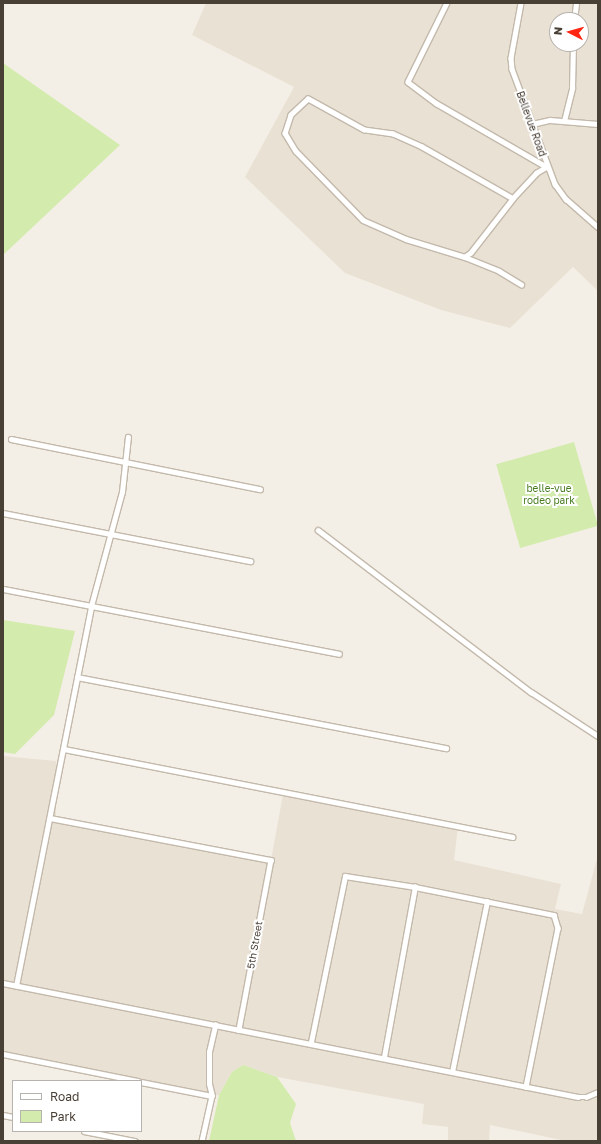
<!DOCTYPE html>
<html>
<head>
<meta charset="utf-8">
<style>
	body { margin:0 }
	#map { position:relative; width:601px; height:1144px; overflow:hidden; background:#f4efe6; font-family:"Golos Text",sans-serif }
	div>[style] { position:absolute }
	.residential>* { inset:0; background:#e9e1d4 }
	.green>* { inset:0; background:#d3ebac; transform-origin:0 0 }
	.roads { filter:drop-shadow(1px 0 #c3b9ab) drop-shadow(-1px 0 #c3b9ab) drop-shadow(0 1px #c3b9ab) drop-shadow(0 -1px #c3b9ab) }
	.street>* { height:4.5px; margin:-2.25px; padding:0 2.25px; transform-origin:2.25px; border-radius:2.25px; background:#fff }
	span { translate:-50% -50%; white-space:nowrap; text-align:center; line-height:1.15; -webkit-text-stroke:4px #fff; paint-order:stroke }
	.street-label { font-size:10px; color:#483f35 }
	.park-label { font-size:10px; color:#4b7e24 }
	.frame { position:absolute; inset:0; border:4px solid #483f35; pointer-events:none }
	.legend { position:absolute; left:12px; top:1080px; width:130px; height:52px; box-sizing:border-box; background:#fff; border:1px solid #b6b2ae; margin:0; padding:5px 7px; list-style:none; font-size:12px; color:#483f35 }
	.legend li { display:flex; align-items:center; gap:8px; height:20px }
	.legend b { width:20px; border:1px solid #b6b2ae }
	.north { position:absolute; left:549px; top:12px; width:40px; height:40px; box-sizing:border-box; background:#fff; border:1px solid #b6b2ae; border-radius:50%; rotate:276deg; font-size:11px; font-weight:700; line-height:16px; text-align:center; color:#483f35 }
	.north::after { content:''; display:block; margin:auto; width:14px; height:18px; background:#ff2712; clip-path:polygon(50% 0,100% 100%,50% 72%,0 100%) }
</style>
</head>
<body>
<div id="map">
	<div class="residential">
		<div style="clip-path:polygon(evenodd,206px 3px,598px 3px,598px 291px,573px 267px,510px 328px,441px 310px,345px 273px,245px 177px,294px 87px,192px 35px,206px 3px,557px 20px,581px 20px,581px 44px,557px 44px,557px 20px)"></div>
		<div style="clip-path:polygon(3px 756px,56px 761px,56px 818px,271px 860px,283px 794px,458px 827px,454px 860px,561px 884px,555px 909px,582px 914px,598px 855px,598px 1141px,566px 1141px,490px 1125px,489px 1141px,448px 1141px,448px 1127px,422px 1124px,424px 1104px,277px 1077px,243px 1065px,232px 1072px,219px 1095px,212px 1096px,3px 1054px)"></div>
	</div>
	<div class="green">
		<div style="clip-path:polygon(3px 63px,120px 145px,3px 255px)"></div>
		<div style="left:574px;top:442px;width:87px;height:81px;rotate:74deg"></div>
		<div style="clip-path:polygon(3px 620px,75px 631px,54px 715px,15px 754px,3px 752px)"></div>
		<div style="clip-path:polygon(243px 1065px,277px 1077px,296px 1104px,290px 1123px,296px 1141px,209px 1141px,219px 1095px,232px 1072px)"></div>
	</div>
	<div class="roads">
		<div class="street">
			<div style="left:447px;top:3px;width:88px;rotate:116.3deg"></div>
			<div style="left:408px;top:82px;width:35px;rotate:37deg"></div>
			<div style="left:436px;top:103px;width:128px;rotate:30deg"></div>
			<div style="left:547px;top:167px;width:12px;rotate:149deg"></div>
			<div style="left:537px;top:173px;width:35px;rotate:133deg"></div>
			<div style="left:513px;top:199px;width:105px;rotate:-150.3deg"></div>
			<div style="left:422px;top:147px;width:32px;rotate:-156deg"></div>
			<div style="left:393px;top:134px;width:29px;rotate:-172deg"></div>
			<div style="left:364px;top:130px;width:64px;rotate:-151deg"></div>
			<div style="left:308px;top:99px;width:23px;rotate:137deg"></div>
			<div style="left:291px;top:115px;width:19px;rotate:108deg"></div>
			<div style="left:285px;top:133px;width:21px;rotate:59deg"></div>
			<div style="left:296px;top:151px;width:96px;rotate:45.8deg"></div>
			<div style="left:363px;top:220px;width:47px;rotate:23.8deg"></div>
			<div style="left:406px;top:239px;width:62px;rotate:17deg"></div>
			<div style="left:521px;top:3px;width:56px;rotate:100.3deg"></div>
			<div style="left:511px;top:58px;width:11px;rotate:85deg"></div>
			<div style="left:512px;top:69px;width:123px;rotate:69.5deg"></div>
			<div style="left:555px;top:184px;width:19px;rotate:54deg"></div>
			<div style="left:566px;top:199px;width:43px;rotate:41.2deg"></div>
			<div style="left:574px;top:20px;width:17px;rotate:-83deg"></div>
			<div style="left:564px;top:121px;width:34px;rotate:-76deg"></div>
			<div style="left:572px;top:88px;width:44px;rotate:-88.7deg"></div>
			<div style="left:532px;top:124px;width:18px;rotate:-13deg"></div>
			<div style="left:550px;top:120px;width:48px;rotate:4.8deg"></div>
			<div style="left:513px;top:199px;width:68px;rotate:127.9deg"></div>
			<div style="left:471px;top:253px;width:7px;rotate:146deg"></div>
			<div style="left:465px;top:257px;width:37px;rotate:22deg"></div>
			<div style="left:499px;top:271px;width:26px;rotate:31deg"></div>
			<div style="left:11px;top:439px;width:254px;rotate:11.4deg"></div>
			<div style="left:3px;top:513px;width:252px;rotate:11deg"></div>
			<div style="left:318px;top:530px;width:268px;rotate:37.3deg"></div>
			<div style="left:531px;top:692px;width:80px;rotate:33.3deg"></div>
			<div style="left:3px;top:589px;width:342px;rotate:10.9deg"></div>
			<div style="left:77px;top:677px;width:376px;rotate:10.9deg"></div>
			<div style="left:64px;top:749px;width:457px;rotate:11.1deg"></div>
			<div style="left:50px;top:818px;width:225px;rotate:10.8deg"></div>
			<div style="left:271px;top:860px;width:173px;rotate:100.7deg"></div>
			<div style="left:3px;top:983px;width:586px;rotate:11.21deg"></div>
			<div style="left:578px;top:1097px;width:8px"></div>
			<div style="left:586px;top:1097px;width:13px;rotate:-23deg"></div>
			<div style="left:16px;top:986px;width:387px;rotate:-78.8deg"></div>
			<div style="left:91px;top:606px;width:118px;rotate:-74.8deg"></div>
			<div style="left:122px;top:492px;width:55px;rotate:-83.8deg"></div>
			<div style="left:311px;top:1042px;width:169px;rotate:-78.4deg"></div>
			<div style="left:345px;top:876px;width:71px;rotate:8.9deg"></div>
			<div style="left:415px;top:887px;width:142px;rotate:11.4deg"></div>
			<div style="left:554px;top:915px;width:14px;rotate:73deg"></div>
			<div style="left:558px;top:928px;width:162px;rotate:101.4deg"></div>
			<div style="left:3px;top:1054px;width:138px;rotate:11.3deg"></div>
			<div style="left:384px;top:1057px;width:173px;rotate:-79.7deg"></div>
			<div style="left:452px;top:1072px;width:174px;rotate:-78.4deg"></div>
			<div style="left:141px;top:1082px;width:72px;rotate:11.2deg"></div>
			<div style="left:212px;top:1096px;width:46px;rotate:102.5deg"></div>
			<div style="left:212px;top:1096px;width:12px;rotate:-104deg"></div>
			<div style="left:209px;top:1084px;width:32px;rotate:-90deg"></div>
			<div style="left:209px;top:1052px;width:28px;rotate:-77deg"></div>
			<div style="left:3px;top:1115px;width:10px;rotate:11deg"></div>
			<div style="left:84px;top:1131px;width:52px;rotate:11.1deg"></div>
		</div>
	</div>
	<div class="street-label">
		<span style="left:531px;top:124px;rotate:70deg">Bellevue Road</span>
		<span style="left:255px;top:945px;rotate:-80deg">5th Street</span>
	</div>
	<div class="park-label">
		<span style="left:549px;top:494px">belle-vue<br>rodeo park</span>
	</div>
	<div class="frame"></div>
	<ul class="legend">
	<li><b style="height:5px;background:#fff"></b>Road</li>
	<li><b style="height:11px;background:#d3ebac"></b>Park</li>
	</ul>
	<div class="north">N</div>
</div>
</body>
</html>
